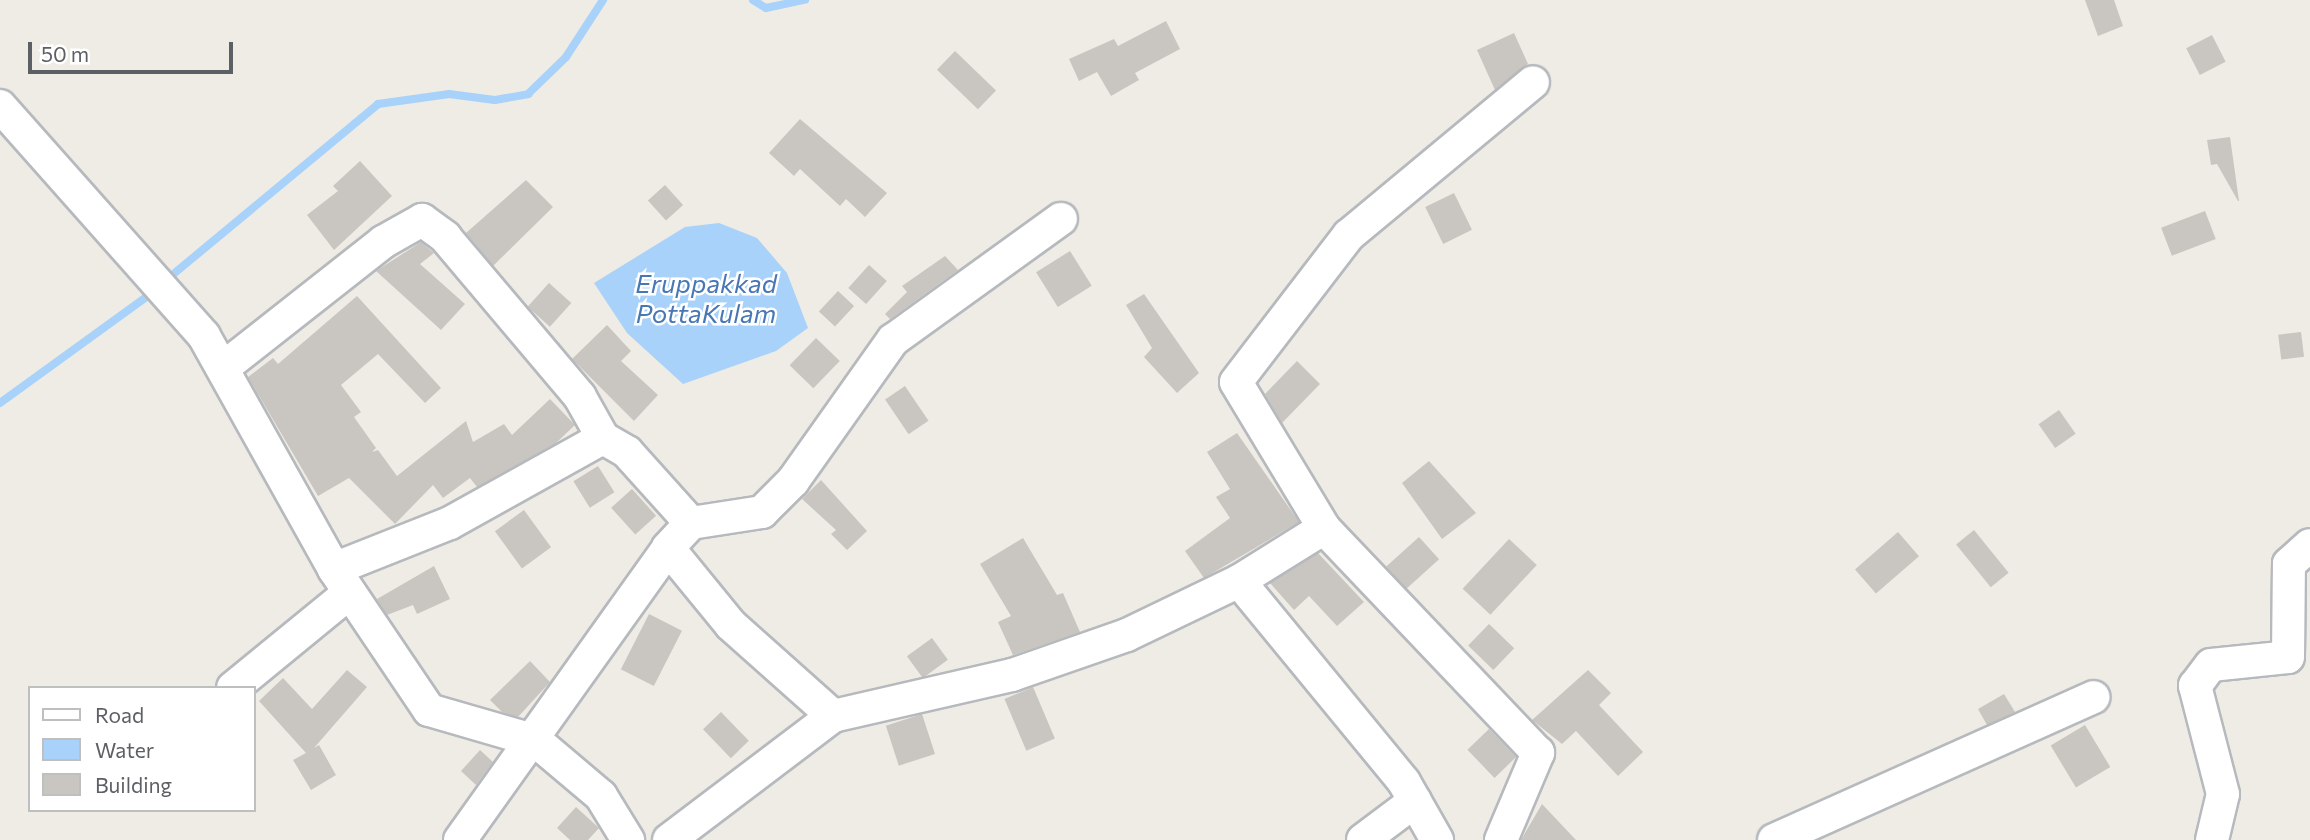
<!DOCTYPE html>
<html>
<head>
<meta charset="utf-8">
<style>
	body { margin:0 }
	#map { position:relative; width:2310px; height:840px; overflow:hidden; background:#eeece4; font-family:Commissioner,sans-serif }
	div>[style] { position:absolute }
	.water>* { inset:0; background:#a8d2fa }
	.stream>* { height:8px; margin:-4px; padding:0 4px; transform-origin:4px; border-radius:4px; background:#a8d2fa }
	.building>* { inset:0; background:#c9c6c1; transform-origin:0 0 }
	.roads { filter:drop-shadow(2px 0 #b6b9bd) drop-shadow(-2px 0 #b6b9bd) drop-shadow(0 2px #b6b9bd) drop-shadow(0 -2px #b6b9bd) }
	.street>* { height:32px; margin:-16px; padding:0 16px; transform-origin:16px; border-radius:16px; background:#fff }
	span { translate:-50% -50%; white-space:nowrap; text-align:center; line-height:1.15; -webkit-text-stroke:5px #fff; paint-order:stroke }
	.water-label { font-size:26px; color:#4977b3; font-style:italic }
	.legend { position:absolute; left:28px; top:686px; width:228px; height:126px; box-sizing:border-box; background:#fff; border:2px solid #bebfc1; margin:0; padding:9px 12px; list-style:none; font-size:21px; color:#5c5f64 }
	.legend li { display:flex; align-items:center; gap:14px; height:35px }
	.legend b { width:35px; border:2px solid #bebfc1 }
	.scale { position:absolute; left:28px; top:42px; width:205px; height:32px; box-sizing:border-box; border:4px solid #5c5f64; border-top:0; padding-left:9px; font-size:21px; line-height:24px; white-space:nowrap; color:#5c5f64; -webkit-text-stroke:5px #fff; paint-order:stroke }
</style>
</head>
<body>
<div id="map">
	<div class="water">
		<div style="clip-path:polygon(719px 223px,757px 238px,787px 273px,808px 328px,776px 351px,683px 384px,627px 333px,594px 283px,685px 227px)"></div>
	</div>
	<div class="stream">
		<div style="left:753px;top:0;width:15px;rotate:32deg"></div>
		<div style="left:766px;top:8px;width:40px;rotate:-12deg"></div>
		<div style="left:165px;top:281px;width:277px;rotate:-39.7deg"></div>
		<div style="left:378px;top:104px;width:72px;rotate:-8deg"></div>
		<div style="left:449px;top:94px;width:46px;rotate:7.4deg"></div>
		<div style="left:495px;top:100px;width:34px;rotate:-10deg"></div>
		<div style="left:528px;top:94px;width:53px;rotate:-44.2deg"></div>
		<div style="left:566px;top:57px;width:68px;rotate:-57deg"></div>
		<div style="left:0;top:403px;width:193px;rotate:-35.9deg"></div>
	</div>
	<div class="building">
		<div style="clip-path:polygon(2085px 0,2114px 0,2123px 26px,2098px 36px)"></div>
		<div style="clip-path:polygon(1166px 21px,1180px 49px,1135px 73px,1139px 80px,1111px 96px,1097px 72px,1079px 81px,1069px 59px,1114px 39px,1118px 46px)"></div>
		<div style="clip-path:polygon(1514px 33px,1528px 64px,1495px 90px,1477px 50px)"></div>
		<div style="left:2212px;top:35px;width:30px;height:29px;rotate:63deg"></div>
		<div style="left:955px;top:51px;width:57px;height:26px;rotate:44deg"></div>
		<div style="clip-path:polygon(800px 119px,887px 193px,865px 217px,846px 199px,840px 206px,800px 169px,794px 176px,769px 153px)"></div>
		<div style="clip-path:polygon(2230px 137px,2239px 201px,2238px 201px,2217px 164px,2211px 165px,2207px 140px)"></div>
		<div style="clip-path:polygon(360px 161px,392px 196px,334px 250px,307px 215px,338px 191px,333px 186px)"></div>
		<div style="clip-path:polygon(526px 180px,553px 207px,493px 266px,466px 233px)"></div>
		<div style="left:665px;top:185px;width:27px;height:23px;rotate:48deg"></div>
		<div style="left:1454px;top:193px;width:41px;height:32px;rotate:64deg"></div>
		<div style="left:2205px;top:211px;width:30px;height:47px;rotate:69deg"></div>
		<div style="clip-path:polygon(421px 242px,434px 253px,420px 264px,465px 304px,441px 330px,376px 271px)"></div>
		<div style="left:1070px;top:251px;width:41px;height:40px;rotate:58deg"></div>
		<div style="clip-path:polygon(945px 256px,958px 270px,890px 319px,885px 314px,907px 292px,902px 286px)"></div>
		<div style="left:869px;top:265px;width:24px;height:31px;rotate:42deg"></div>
		<div style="left:549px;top:283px;width:30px;height:32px;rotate:42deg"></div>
		<div style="left:838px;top:291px;width:22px;height:28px;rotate:43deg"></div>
		<div style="clip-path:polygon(1144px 294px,1199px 373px,1177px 393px,1144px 357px,1152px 348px,1126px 305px)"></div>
		<div style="clip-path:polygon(357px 296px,441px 388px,425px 403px,378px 354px,341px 385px,361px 412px,354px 417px,376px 448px,372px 452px,378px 450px,397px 476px,466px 421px,473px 442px,504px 424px,512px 435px,550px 399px,575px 425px,556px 443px,477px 487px,470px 478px,443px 498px,433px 485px,395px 524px,349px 478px,318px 496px,248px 377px,273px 358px,278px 364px)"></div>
		<div style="clip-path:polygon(607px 325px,631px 351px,621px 361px,658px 395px,634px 421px,572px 359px)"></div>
		<div style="left:2301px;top:332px;width:25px;height:23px;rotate:83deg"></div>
		<div style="left:816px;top:338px;width:33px;height:38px;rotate:44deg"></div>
		<div style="clip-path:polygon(1297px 361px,1320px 384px,1282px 423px,1265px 394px)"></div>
		<div style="left:905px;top:386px;width:42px;height:24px;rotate:56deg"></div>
		<div style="left:2059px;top:410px;width:29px;height:25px;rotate:55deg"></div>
		<div style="clip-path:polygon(1237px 433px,1299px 522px,1204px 578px,1185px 551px,1230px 518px,1216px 497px,1230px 489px,1207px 452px)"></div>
		<div style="clip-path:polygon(1429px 461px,1476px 513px,1442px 539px,1402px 483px)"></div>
		<div style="left:598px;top:466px;width:31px;height:29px;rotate:58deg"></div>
		<div style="clip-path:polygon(821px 480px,867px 531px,847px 550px,831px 534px,836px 530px,802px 499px)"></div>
		<div style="left:632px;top:489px;width:36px;height:28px;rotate:48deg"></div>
		<div style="left:524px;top:510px;width:46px;height:36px;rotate:54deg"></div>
		<div style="left:1974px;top:530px;width:55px;height:23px;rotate:51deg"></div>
		<div style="left:1898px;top:532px;width:32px;height:57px;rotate:49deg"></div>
		<div style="left:1419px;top:537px;width:30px;height:44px;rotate:48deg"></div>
		<div style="clip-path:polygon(1023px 538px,1057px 595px,1063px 593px,1080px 632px,1013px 655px,998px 622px,1011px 616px,980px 564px)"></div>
		<div style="left:1509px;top:539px;width:38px;height:68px;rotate:43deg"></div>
		<div style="clip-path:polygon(1318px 553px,1364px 602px,1337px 626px,1309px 596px,1294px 610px,1270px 583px)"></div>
		<div style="clip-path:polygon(434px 566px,450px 599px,417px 614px,413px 605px,387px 615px,377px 599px)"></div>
		<div style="left:649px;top:614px;width:37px;height:62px;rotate:27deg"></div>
		<div style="left:1489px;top:624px;width:35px;height:30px;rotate:44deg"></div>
		<div style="left:932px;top:638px;width:27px;height:31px;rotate:54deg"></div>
		<div style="clip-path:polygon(530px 661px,550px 682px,518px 717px,502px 712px,490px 700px)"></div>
		<div style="clip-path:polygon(347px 670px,367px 687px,314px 748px,319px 745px,336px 775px,311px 790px,293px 760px,306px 753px,259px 701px,283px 678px,312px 709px)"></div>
		<div style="clip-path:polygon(1588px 670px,1611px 693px,1599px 705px,1643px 752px,1618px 776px,1576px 731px,1562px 744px,1532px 720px)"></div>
		<div style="left:1033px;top:687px;width:56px;height:31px;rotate:67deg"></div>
		<div style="clip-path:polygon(2004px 694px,2015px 712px,1987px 725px,1978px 709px)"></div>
		<div style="left:721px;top:712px;width:40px;height:25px;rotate:46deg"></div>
		<div style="left:922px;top:714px;width:42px;height:38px;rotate:72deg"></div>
		<div style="left:2085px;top:725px;width:49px;height:40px;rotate:59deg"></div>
		<div style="left:1489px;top:729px;width:39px;height:30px;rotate:46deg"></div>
		<div style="clip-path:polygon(480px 750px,493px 762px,476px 785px,461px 771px)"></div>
		<div style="clip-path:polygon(1542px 804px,1576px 840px,1521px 840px)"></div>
		<div style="clip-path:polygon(576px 807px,599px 828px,588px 840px,570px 840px,557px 828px)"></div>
	</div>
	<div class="roads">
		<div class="street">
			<div style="left:0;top:106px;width:307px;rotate:48.4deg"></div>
			<div style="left:204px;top:336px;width:267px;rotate:60.8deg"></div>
			<div style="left:334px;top:569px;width:125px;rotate:-21.6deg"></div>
			<div style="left:450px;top:523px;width:175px;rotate:-29.1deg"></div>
			<div style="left:223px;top:368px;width:204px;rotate:-38.2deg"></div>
			<div style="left:383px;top:242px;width:45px;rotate:-29.4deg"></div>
			<div style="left:422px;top:220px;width:29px;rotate:36deg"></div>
			<div style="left:445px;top:237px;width:209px;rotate:49.8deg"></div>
			<div style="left:580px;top:397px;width:47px;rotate:60.7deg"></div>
			<div style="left:603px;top:438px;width:28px;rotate:30deg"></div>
			<div style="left:627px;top:452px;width:96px;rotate:48deg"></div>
			<div style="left:691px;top:523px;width:34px;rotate:133deg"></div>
			<div style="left:668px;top:548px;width:99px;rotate:50.7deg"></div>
			<div style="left:731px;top:625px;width:137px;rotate:41.7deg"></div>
			<div style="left:833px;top:716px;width:184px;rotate:-12.9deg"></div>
			<div style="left:1012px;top:675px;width:122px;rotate:-19.2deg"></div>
			<div style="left:1127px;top:635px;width:124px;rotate:-25.7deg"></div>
			<div style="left:1239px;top:581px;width:260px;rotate:50.6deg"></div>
			<div style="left:1404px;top:782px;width:67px;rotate:60.4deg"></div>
			<div style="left:691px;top:523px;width:72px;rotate:-8.8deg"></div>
			<div style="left:762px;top:512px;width:44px;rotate:-45deg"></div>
			<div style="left:793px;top:481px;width:173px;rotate:-54.7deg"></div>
			<div style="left:893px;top:340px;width:207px;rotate:-35.8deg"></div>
			<div style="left:334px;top:569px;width:170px;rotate:56deg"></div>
			<div style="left:429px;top:710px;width:111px;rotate:16.2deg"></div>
			<div style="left:536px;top:741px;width:85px;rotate:40.2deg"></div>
			<div style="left:601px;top:796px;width:52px;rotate:58.5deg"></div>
			<div style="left:1239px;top:581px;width:100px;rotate:-31.9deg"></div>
			<div style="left:233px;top:688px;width:149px;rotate:-39.3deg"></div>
			<div style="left:460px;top:840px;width:359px;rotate:-54.5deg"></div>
			<div style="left:669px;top:840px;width:206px;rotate:-37.1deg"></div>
			<div style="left:1363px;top:840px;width:65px;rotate:-36.9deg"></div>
			<div style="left:1501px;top:840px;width:95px;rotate:-67deg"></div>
			<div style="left:1538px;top:753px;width:311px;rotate:-133.6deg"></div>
			<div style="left:1324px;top:528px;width:170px;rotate:-121.1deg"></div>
			<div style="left:1236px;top:382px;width:185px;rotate:-52.5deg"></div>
			<div style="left:1349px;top:235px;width:239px;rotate:-39.7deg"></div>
			<div style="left:1774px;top:840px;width:350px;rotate:-24.1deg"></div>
			<div style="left:2212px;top:840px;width:47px;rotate:-76.6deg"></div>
			<div style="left:2223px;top:794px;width:112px;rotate:-104.5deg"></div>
			<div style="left:2195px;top:686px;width:26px;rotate:-53deg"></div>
			<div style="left:2211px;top:665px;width:77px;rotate:-5.9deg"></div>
			<div style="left:2288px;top:657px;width:93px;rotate:-89.4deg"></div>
			<div style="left:2289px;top:564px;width:28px;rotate:-42deg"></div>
		</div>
	</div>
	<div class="water-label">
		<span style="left:706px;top:298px">Eruppakkad<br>PottaKulam</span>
	</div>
	<ul class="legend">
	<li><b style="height:9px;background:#fff"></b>Road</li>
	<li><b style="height:19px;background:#a8d2fa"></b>Water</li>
	<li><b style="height:19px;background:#c9c6c1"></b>Building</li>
	</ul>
	<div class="scale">50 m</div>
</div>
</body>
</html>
